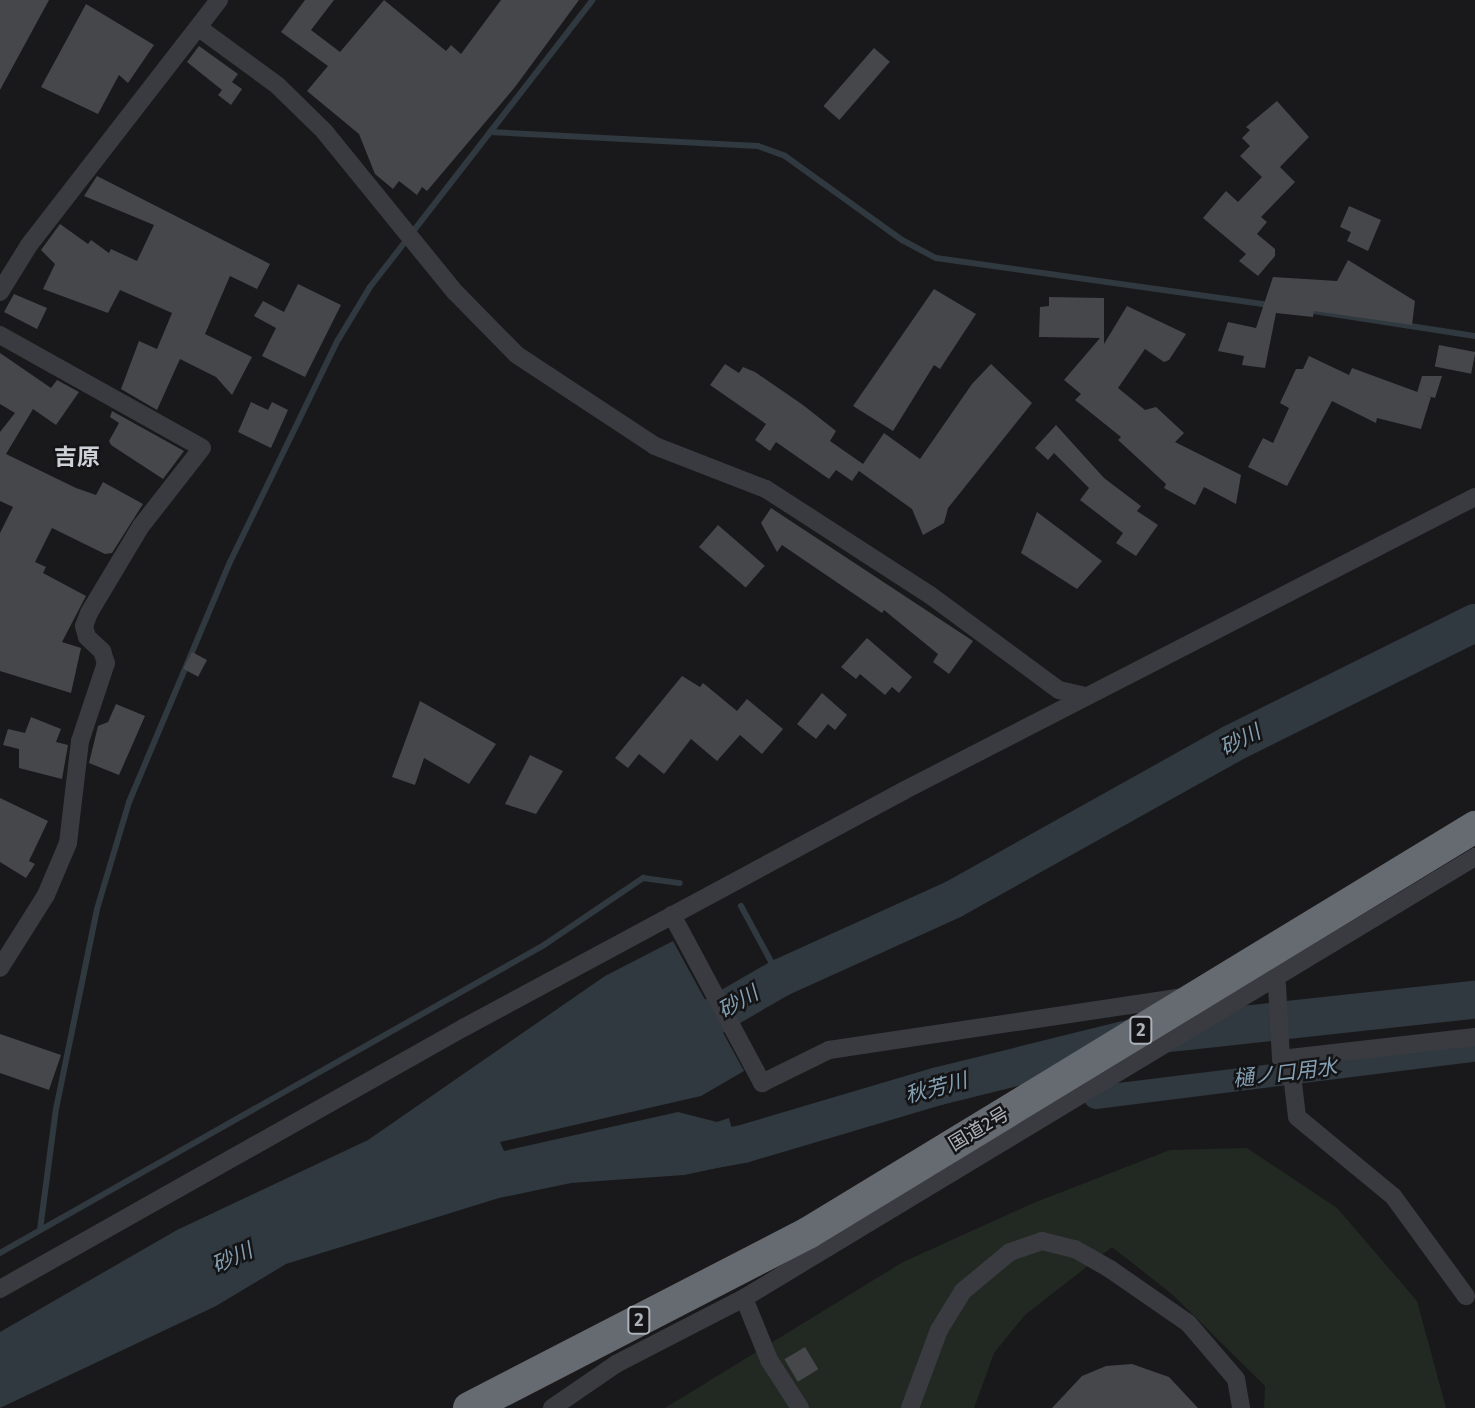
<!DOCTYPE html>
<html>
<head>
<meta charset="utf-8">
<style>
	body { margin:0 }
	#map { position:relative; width:1475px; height:1408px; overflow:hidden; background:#19191b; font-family:"Fira Sans","Noto Sans JP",sans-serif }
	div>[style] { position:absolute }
	.green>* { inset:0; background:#212922 }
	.water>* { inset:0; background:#2f393f }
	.stream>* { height:6px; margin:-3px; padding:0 3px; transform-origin:3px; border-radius:3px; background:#2f393f }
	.canal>* { height:23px; margin:-11.5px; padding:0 11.5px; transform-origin:11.5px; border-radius:11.5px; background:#2f393f }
	.river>* { height:38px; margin:-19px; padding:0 19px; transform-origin:19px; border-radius:19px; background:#2f393f }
	.building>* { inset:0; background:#46474b; transform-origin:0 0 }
	.street>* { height:18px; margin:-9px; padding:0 9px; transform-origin:9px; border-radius:9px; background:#3a3b40 }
	.highway>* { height:32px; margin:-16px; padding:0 16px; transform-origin:16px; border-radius:16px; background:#666a71 }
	span { translate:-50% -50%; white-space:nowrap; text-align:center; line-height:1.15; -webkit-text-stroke:5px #141416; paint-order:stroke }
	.shield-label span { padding:2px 5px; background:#141416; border:2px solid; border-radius:5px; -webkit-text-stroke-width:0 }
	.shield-label { font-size:18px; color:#acb1ba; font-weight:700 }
	.street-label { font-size:19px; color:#acb1ba }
	.water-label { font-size:21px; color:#85a0b3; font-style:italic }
	.quarter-label { font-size:23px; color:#cdd0d6; font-weight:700 }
</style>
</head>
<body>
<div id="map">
	<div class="green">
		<div style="clip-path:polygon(1247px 1148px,1337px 1208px,1417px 1301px,1446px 1408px,1264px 1408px,1265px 1386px,1173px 1295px,1112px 1247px,1025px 1315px,994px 1353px,974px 1408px,665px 1408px,903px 1262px,1036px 1202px,1170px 1150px)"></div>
	</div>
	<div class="water">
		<div style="clip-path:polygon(673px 941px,744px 1071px,701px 1096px,500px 1142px,504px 1151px,678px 1112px,717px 1122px,729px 1118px,741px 1163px,684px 1175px,571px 1183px,499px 1198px,286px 1264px,216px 1306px,0 1408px,0 1332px,177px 1230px,368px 1140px,605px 976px)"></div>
	</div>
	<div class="stream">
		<div style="left:490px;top:132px;width:268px;rotate:3deg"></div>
		<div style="left:758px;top:146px;width:29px;rotate:20deg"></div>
		<div style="left:785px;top:156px;width:144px;rotate:35.7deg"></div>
		<div style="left:902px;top:240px;width:38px;rotate:28deg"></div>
		<div style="left:936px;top:258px;width:339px;rotate:8deg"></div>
		<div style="left:1307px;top:310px;width:170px;rotate:8.8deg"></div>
		<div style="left:741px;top:906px;width:82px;rotate:61.6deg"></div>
		<div style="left:40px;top:1230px;width:122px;rotate:-82.5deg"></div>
		<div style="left:56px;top:1109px;width:204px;rotate:-78.4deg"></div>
		<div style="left:97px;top:909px;width:112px;rotate:-73.3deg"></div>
		<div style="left:129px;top:802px;width:260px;rotate:-67.2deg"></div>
		<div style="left:230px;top:562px;width:247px;rotate:-64.1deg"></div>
		<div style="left:338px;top:340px;width:62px;rotate:-58.9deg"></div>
		<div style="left:370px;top:287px;width:363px;rotate:-52.2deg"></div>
		<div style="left:0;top:1253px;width:625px;rotate:-29.52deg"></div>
		<div style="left:544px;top:945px;width:120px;rotate:-34.1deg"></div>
		<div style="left:643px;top:878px;width:37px;rotate:8deg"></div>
	</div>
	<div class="canal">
		<div style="left:1095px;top:1097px;width:383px;rotate:-7.1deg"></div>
	</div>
	<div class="river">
		<div style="left:685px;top:1033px;width:110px;rotate:-30.1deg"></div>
		<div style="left:780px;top:978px;width:191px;rotate:-24.4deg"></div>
		<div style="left:954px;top:899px;width:317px;rotate:-29.2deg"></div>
		<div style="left:1231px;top:744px;width:272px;rotate:-26.4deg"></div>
		<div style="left:686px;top:1154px;width:58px;rotate:-10deg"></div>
		<div style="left:743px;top:1144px;width:204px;rotate:-16.5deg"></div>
		<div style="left:939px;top:1086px;width:208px;rotate:-13.9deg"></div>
		<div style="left:1141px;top:1036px;width:336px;rotate:-6.2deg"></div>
	</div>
	<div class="building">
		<div style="clip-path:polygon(0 0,49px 0,0 90px)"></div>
		<div style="clip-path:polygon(305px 0,334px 0,311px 30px,340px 52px,384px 0,446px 51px,451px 45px,461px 54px,501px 0,579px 0,515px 87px,427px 191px,422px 187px,417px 195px,399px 181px,393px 189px,375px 174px,359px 134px,307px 91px,328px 66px,281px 32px)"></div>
		<div style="clip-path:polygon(86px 4px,154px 45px,128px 83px,119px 75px,98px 114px,41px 87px)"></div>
		<div style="clip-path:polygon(199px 46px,238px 74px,232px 82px,242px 89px,231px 105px,218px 95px,222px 90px,187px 62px)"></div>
		<div style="left:874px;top:48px;width:21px;height:77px;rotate:41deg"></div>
		<div style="clip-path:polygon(1277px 101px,1309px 137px,1280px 167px,1295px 182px,1261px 217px,1267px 222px,1257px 234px,1275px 249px,1275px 256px,1258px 276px,1239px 261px,1246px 254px,1203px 218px,1226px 191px,1238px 202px,1262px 177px,1240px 156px,1250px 146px,1242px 138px,1250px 130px,1246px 127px)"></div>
		<div style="clip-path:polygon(97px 176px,270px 264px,257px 289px,230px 276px,205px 334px,252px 357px,232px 395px,216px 377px,180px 359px,157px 410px,121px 389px,139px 341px,157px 349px,172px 313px,120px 290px,108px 313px,43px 289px,55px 264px,41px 250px,60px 224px,88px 244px,91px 240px,109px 253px,111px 249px,137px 261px,154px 225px,84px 196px)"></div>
		<div style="clip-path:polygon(1349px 206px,1381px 220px,1368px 251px,1347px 241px,1351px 232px,1340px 227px)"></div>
		<div style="clip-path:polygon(1348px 260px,1415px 301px,1412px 325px,1314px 311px,1313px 317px,1276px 313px,1265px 368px,1242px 365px,1244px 356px,1218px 351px,1228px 322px,1256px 328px,1273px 277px,1337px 281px)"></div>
		<div style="clip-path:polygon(298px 284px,341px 305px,305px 377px,262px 356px,276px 328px,254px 316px,263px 301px,284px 312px)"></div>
		<div style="clip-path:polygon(934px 289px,976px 314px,940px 369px,934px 365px,893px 431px,853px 406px)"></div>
		<div style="clip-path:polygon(14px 294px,47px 308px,37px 329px,4px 312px)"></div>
		<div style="clip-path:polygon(1049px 297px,1104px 298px,1104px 344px,1127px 306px,1186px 334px,1169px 360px,1164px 362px,1145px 349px,1118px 388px,1145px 410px,1156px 407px,1184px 433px,1175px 442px,1241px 475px,1236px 504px,1204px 487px,1195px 505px,1164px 488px,1166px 484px,1118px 440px,1121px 437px,1075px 400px,1081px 394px,1064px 380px,1100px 338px,1039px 337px,1040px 307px,1049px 306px)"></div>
		<div style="left:1439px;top:345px;width:37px;height:22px;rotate:11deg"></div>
		<div style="clip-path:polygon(0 353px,51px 388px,57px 380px,79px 392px,56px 425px,33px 409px,6px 454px,76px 488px,96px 495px,103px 482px,143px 504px,112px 553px,105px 554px,52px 528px,35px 562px,46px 567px,43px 573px,86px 596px,62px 642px,81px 648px,71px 693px,0 671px,0 533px,13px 507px,0 501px,0 432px,15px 413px,0 404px)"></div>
		<div style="clip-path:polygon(1309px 356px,1349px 375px,1352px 368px,1431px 397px,1421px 429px,1377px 418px,1376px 423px,1332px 401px,1287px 486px,1248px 467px,1263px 438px,1273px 443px,1289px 408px,1280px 403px,1296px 369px,1303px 369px)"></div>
		<div style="clip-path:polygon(725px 364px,739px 373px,743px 367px,755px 372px,803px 405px,836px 431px,830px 441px,863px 464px,884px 433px,920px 459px,972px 384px,991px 364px,1032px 403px,948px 508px,944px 523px,923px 535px,912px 509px,859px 471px,852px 481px,836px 470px,829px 479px,776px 442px,770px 451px,755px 440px,766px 424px,710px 385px)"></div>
		<div style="clip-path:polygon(1422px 376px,1442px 376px,1435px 398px,1417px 393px)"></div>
		<div style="clip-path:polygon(251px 402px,268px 410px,272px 402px,288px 410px,271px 448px,238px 432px)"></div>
		<div style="clip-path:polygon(112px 411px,184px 451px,163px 479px,111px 445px,109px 441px,119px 423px,110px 417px)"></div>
		<div style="clip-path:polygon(1056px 425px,1104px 478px,1141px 506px,1137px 511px,1158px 525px,1136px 556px,1116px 543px,1123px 533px,1080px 500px,1089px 488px,1054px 453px,1048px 460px,1035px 448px)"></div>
		<div style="clip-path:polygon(771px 508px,973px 641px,949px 674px,933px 662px,938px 654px,884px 610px,882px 613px,782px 545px,777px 552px,761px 523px)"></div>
		<div style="clip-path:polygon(1037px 512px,1102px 561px,1077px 589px,1021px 553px)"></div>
		<div style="left:718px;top:525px;width:62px;height:29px;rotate:41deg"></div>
		<div style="clip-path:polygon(867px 638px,912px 677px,899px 693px,892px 687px,885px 695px,860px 674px,856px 679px,841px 667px)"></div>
		<div style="left:192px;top:652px;width:17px;height:19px;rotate:28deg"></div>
		<div style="clip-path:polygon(682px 676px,700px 687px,703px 683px,737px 711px,747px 699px,783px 729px,762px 754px,740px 735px,717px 761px,691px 739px,664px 774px,639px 754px,628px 768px,615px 758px)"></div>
		<div style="clip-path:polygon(822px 693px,847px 715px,835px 730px,828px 724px,816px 739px,797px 724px)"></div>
		<div style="clip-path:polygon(420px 701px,496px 744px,469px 784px,424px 758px,415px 785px,392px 777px)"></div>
		<div style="clip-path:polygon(116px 704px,145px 716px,119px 775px,89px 763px,98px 726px,108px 722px)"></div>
		<div style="clip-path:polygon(31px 717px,61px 729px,56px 742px,68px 745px,62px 779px,19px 768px,19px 749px,3px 745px,8px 729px,25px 733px)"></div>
		<div style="clip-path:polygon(530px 755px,563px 771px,536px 814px,505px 804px)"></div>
		<div style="clip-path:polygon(0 798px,48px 821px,29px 861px,35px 864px,26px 878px,0 862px)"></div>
		<div style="clip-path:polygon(0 1034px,61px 1055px,49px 1090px,0 1073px)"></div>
		<div style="left:805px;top:1347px;width:26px;height:24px;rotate:59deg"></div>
		<div style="clip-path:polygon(1132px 1364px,1169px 1377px,1198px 1408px,1052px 1408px,1082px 1376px,1106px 1366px)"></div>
	</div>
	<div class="street">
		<div style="left:199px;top:28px;width:97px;rotate:36.2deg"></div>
		<div style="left:277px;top:85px;width:66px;rotate:44.4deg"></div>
		<div style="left:324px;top:131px;width:208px;rotate:50.9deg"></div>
		<div style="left:455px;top:292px;width:88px;rotate:45.5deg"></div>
		<div style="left:517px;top:355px;width:165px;rotate:33.4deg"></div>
		<div style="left:655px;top:446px;width:119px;rotate:21.2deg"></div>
		<div style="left:766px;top:489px;width:195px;rotate:32.9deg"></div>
		<div style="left:930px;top:595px;width:160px;rotate:36.4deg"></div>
		<div style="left:1059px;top:690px;width:26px;rotate:13deg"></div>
		<div style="left:0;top:292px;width:55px;rotate:-58.3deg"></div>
		<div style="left:29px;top:245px;width:310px;rotate:-52.2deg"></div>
		<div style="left:0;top:335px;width:231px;rotate:29.2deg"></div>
		<div style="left:202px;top:448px;width:99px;rotate:128deg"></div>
		<div style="left:141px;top:526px;width:101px;rotate:120.9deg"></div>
		<div style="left:89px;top:613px;width:14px;rotate:111deg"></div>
		<div style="left:84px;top:626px;width:11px;rotate:75deg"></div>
		<div style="left:87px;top:637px;width:21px;rotate:43deg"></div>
		<div style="left:102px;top:651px;width:13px;rotate:72deg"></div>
		<div style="left:106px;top:663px;width:82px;rotate:108.4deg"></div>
		<div style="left:80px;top:741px;width:103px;rotate:96.7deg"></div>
		<div style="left:68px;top:843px;width:56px;rotate:112.9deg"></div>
		<div style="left:46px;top:895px;width:86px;rotate:122.2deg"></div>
		<div style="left:672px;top:915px;width:191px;rotate:61.8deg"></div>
		<div style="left:762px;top:1083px;width:75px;rotate:-26.2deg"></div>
		<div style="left:829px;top:1050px;width:357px;rotate:-8.5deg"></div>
		<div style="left:1277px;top:985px;width:74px;rotate:86.9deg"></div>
		<div style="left:1281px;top:1059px;width:195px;rotate:-6.5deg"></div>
		<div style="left:1290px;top:1058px;width:59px;rotate:83.2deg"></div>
		<div style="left:1297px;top:1117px;width:124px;rotate:39.5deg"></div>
		<div style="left:1393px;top:1196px;width:124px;rotate:53.9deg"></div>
		<div style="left:0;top:1289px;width:531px;rotate:-29.41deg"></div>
		<div style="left:463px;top:1028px;width:500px;rotate:-28.3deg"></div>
		<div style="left:903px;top:791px;width:643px;rotate:-27.2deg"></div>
		<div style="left:744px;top:1298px;width:67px;rotate:68deg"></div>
		<div style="left:769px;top:1360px;width:57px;rotate:57.1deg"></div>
		<div style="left:552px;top:1408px;width:78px;rotate:-34.5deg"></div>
		<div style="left:616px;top:1364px;width:144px;rotate:-27.3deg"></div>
		<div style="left:744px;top:1298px;width:854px;rotate:-31.1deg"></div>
		<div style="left:910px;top:1408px;width:83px;rotate:-69.6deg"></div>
		<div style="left:939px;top:1330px;width:46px;rotate:-58.4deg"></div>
		<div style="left:963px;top:1291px;width:61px;rotate:-39.7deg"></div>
		<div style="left:1010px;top:1252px;width:34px;rotate:-19deg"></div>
		<div style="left:1042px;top:1241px;width:34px;rotate:14deg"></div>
		<div style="left:1075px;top:1249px;width:40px;rotate:29.7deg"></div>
		<div style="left:1110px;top:1269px;width:95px;rotate:34.7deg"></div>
		<div style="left:1188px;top:1323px;width:74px;rotate:49.4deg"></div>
		<div style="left:1236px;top:1379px;width:29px;rotate:80deg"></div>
	</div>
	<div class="highway">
		<div style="left:469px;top:1408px;width:382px;rotate:-27.3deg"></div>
		<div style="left:808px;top:1233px;width:781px;rotate:-31.33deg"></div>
	</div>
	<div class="shield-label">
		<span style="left:1141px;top:1030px">2</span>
		<span style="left:639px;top:1320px">2</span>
	</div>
	<div class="street-label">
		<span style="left:979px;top:1129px;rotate:-31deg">国道2号</span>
	</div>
	<div class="water-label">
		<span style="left:1240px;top:740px;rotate:-27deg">砂川</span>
		<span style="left:738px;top:1002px;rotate:-30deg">砂川</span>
		<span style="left:1285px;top:1073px;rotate:-7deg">樋ノ口用水</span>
		<span style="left:936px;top:1088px;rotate:-15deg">秋芳川</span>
		<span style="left:232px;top:1258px;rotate:-24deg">砂川</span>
	</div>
	<div class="quarter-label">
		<span style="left:77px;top:457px">吉原</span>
	</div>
</div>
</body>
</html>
